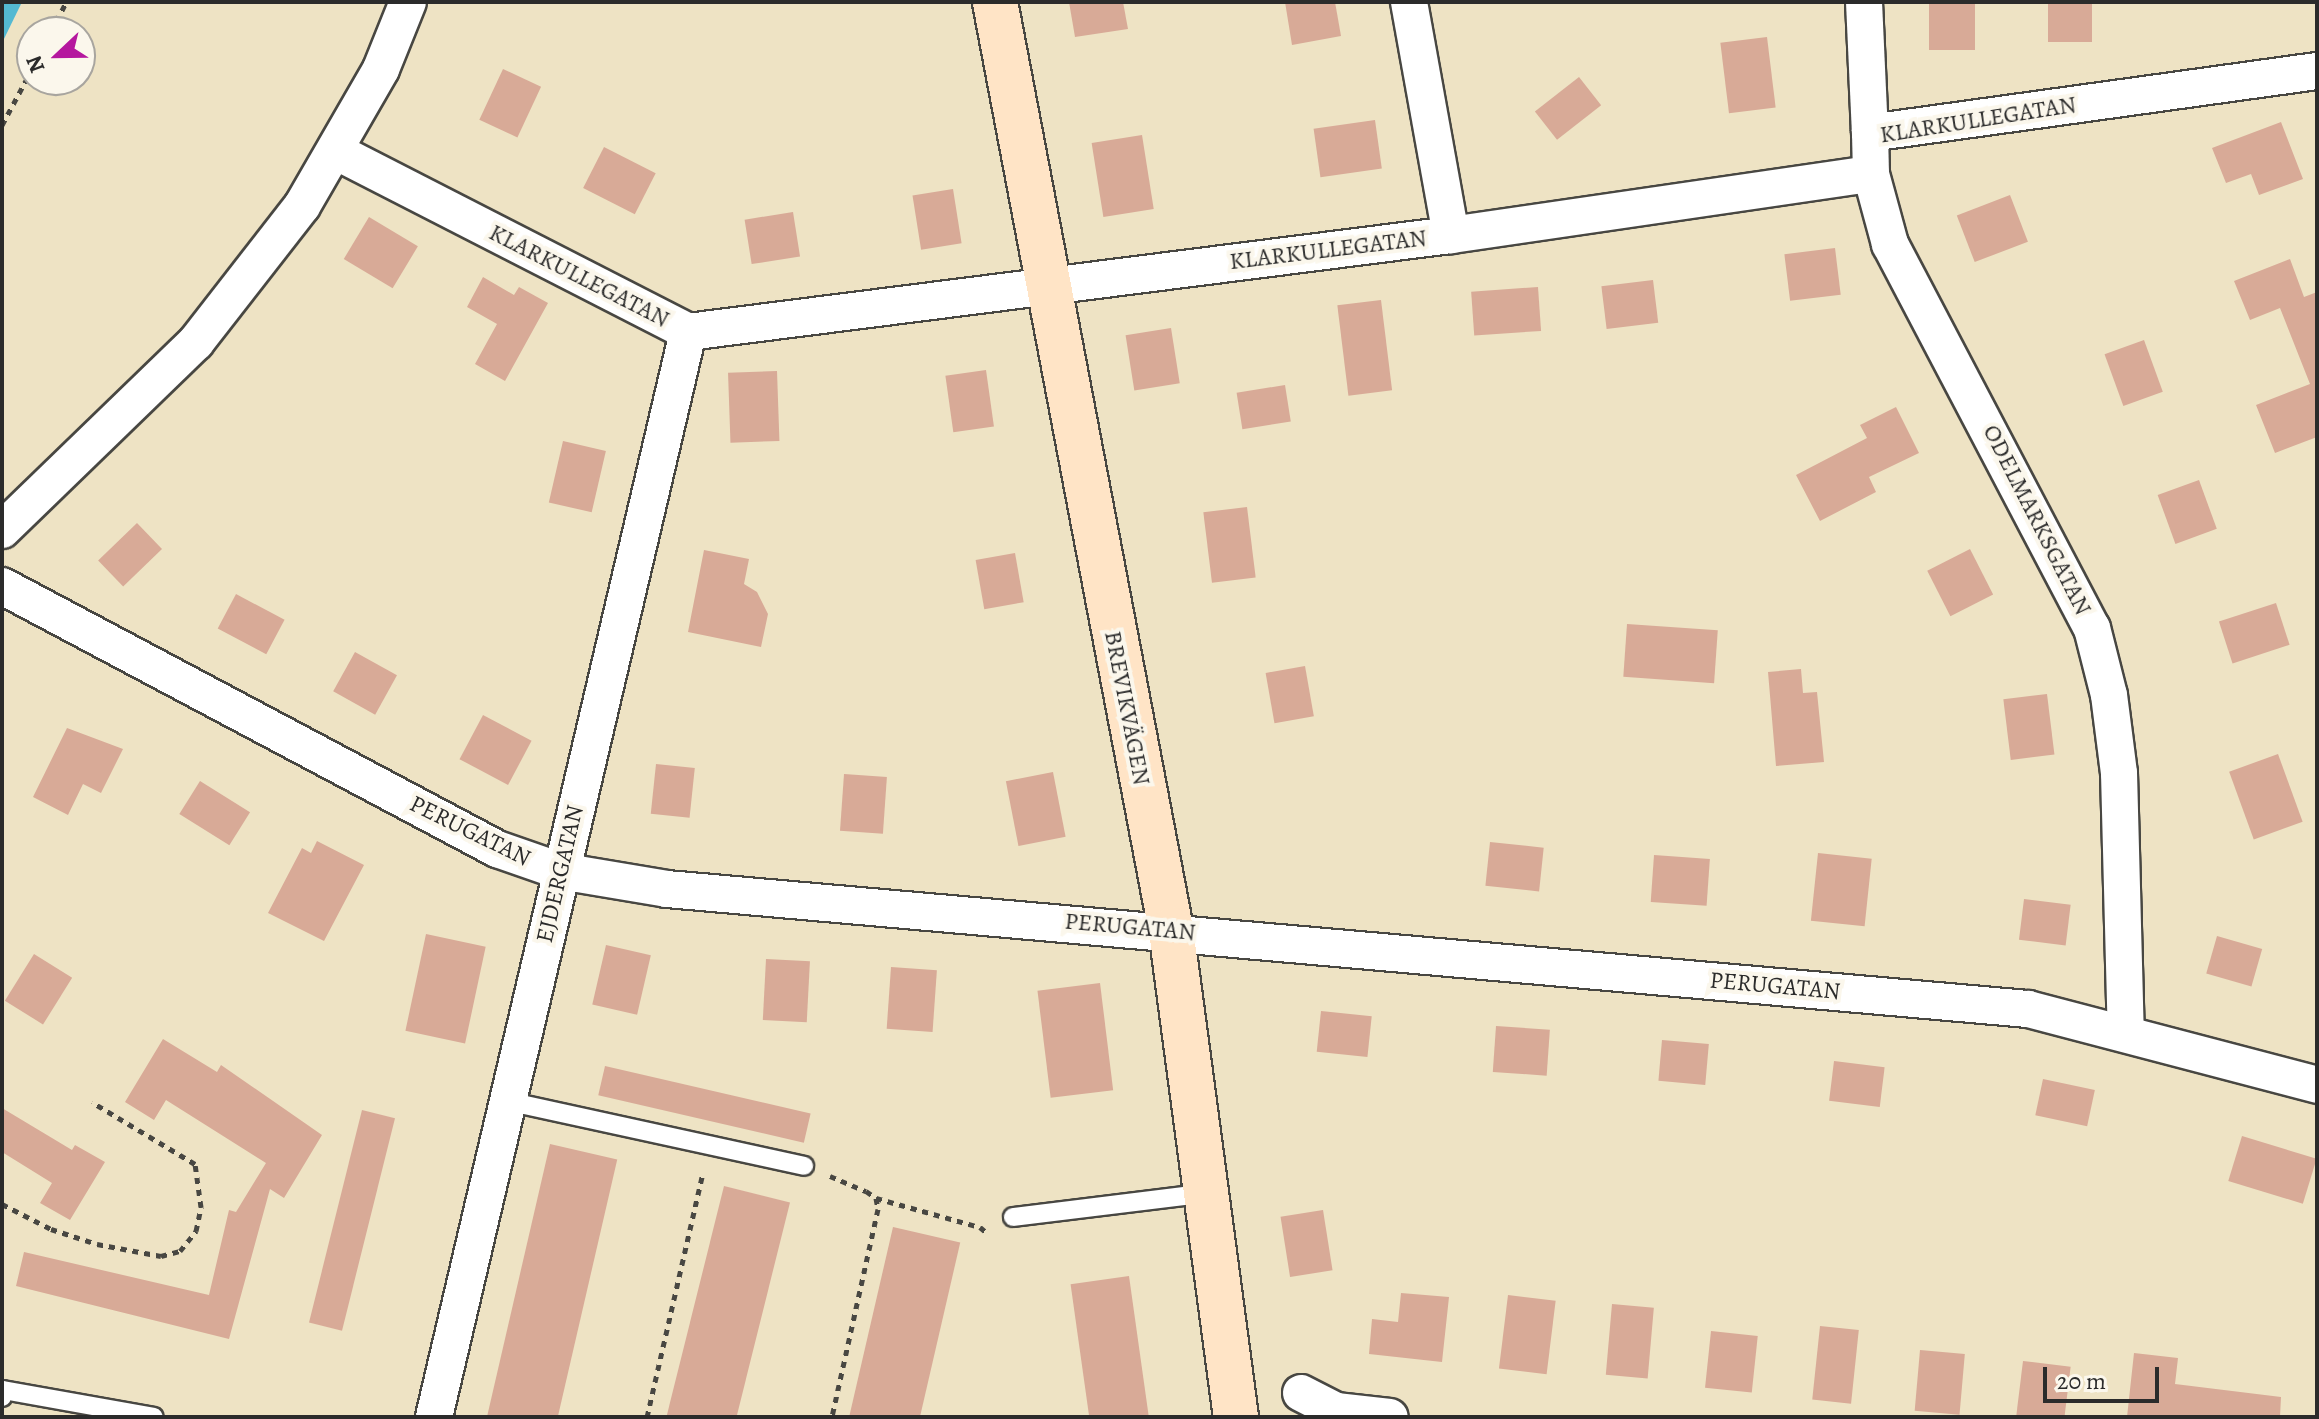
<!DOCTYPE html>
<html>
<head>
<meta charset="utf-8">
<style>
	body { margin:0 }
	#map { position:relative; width:2319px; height:1419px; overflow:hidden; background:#eee3c4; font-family:Alegreya,serif }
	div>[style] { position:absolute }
	.water>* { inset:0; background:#54b9d2 }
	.building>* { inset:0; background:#d8aa97; transform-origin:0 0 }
	.path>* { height:5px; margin-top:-2.5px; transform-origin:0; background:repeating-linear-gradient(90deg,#484742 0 6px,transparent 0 12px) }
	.roads { filter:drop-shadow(2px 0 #484742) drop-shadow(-2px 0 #484742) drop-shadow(0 2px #484742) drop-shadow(0 -2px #484742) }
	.lane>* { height:18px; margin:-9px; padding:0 9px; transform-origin:9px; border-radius:9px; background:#fff }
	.street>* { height:36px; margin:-18px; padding:0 18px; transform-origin:18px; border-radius:18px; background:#fff }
	.secondary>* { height:44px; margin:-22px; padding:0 22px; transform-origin:22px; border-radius:22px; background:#ffe4c6 }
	span { translate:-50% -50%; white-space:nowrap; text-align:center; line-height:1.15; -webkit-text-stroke:8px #fbf7ec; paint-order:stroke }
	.street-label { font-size:24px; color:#2b2b2b }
	.frame { position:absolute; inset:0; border:4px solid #2b2b2b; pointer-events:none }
	.north { position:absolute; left:16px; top:16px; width:80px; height:80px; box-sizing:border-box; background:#fbf7ec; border:2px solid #a8a59f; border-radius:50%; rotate:248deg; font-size:22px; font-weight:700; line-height:32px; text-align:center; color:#2b2b2b }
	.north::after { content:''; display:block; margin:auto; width:28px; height:36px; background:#b5179e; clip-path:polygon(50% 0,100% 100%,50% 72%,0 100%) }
	.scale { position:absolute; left:2043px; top:1367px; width:116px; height:36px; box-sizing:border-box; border:4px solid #2b2b2b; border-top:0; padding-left:10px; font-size:24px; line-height:28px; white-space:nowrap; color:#2b2b2b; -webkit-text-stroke:6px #fbf7ec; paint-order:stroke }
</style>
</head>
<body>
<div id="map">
	<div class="water">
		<div style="clip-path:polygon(2px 2px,22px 2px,2px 43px)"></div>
	</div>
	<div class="building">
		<div style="clip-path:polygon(1069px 2px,1123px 2px,1128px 29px,1075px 37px)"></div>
		<div style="clip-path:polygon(1285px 2px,1335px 2px,1341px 36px,1292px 45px)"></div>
		<div style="left:1929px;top:2px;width:46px;height:48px"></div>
		<div style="left:2048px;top:2px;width:44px;height:40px"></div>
		<div style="left:1767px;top:37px;width:71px;height:47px;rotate:83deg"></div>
		<div style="left:503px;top:69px;width:42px;height:56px;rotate:25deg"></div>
		<div style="left:1579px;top:77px;width:36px;height:56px;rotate:52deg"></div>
		<div style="left:1375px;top:120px;width:49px;height:62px;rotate:82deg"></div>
		<div style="clip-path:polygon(2281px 122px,2303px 179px,2259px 195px,2251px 174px,2226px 183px,2212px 148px)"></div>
		<div style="left:1142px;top:135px;width:75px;height:51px;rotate:81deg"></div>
		<div style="left:604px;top:147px;width:58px;height:46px;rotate:27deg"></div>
		<div style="left:953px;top:189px;width:55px;height:41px;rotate:81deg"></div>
		<div style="left:2010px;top:195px;width:50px;height:57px;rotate:69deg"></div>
		<div style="left:793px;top:212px;width:45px;height:49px;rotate:81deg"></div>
		<div style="left:369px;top:217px;width:57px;height:49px;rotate:31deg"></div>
		<div style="left:1835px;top:248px;width:47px;height:51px;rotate:83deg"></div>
		<div style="clip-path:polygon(2290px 259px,2304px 297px,2317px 292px,2317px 437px,2275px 453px,2256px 405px,2310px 384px,2280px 308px,2250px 320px,2234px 281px)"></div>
		<div style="clip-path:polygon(483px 277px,514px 295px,519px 287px,548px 303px,505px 381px,475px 364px,497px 324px,467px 307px)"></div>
		<div style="left:1653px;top:280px;width:43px;height:52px;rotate:83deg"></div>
		<div style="left:1538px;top:287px;width:44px;height:67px;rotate:86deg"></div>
		<div style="left:1381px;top:300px;width:91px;height:44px;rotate:83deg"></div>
		<div style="left:1171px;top:328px;width:56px;height:46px;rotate:81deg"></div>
		<div style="left:2144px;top:340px;width:55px;height:42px;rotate:70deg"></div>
		<div style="left:986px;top:370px;width:57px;height:41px;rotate:82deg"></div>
		<div style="left:777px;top:371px;width:70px;height:49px;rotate:88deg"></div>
		<div style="left:1285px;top:385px;width:37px;height:49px;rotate:81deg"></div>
		<div style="clip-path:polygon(1896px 407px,1919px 453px,1869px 477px,1876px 492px,1820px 521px,1796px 475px,1867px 438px,1860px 425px)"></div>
		<div style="left:563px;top:441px;width:44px;height:63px;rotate:13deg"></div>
		<div style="left:2199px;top:480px;width:52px;height:44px;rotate:70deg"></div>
		<div style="left:1247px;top:507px;width:71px;height:44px;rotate:83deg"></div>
		<div style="left:137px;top:523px;width:36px;height:54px;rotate:46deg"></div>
		<div style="left:1970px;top:549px;width:51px;height:48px;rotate:63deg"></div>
		<div style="clip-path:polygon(704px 550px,749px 559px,744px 584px,757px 592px,768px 614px,761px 647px,688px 632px)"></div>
		<div style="left:1015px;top:553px;width:50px;height:40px;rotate:80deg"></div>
		<div style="left:236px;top:594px;width:55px;height:39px;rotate:28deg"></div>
		<div style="left:2276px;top:603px;width:44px;height:60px;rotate:72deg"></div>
		<div style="left:1627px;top:624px;width:91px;height:53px;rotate:4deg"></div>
		<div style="left:355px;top:652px;width:48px;height:45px;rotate:29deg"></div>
		<div style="left:1305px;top:666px;width:51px;height:40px;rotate:80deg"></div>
		<div style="clip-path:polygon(1801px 669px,1803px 693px,1817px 692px,1824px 762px,1776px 766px,1768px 672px)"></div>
		<div style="left:2047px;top:694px;width:61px;height:44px;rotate:83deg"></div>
		<div style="left:483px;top:715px;width:55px;height:50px;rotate:28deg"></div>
		<div style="clip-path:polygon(67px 728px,123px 749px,101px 793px,83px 784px,68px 815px,33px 797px)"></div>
		<div style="left:2278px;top:754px;width:72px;height:52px;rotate:70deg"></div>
		<div style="left:656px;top:764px;width:39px;height:50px;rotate:6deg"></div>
		<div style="left:1053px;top:772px;width:66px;height:48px;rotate:79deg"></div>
		<div style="left:844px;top:774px;width:43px;height:57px;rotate:4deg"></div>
		<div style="left:200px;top:781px;width:59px;height:39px;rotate:32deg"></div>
		<div style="clip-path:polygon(317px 841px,364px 865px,324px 941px,268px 913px,302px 848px,311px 853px)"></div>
		<div style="left:1490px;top:842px;width:54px;height:44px;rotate:6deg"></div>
		<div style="left:1818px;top:853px;width:54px;height:68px;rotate:6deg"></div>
		<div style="left:1654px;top:855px;width:56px;height:47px;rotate:4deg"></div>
		<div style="left:2024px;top:899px;width:47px;height:41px;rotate:7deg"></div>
		<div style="left:426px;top:934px;width:61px;height:99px;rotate:12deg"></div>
		<div style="left:2217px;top:936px;width:47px;height:39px;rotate:16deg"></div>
		<div style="left:606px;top:945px;width:46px;height:61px;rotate:13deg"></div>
		<div style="left:34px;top:954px;width:45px;height:55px;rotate:32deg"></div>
		<div style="left:766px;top:959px;width:44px;height:61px;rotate:3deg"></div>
		<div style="left:891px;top:967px;width:46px;height:62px;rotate:4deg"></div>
		<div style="left:1100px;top:983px;width:108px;height:63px;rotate:83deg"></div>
		<div style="left:1321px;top:1011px;width:51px;height:41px;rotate:6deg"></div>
		<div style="left:1496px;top:1026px;width:54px;height:46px;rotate:4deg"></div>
		<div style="clip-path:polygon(163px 1039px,217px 1072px,221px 1065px,322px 1135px,284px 1198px,270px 1189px,229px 1339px,16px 1286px,24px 1252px,209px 1295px,229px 1210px,236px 1212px,266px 1163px,166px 1100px,154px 1120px,125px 1102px)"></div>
		<div style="left:1662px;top:1040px;width:47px;height:41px;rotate:5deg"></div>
		<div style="left:1834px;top:1061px;width:51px;height:40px;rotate:7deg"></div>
		<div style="left:605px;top:1066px;width:211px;height:30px;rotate:13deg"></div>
		<div style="left:2043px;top:1079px;width:53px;height:37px;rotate:12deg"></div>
		<div style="clip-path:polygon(2px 1108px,72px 1150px,75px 1145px,105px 1162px,70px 1220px,40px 1203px,52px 1183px,2px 1152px)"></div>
		<div style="left:362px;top:1110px;width:34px;height:219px;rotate:14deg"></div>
		<div style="left:2242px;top:1136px;width:78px;height:47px;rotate:17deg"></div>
		<div style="left:550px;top:1144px;width:69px;height:281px;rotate:13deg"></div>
		<div style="left:724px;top:1186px;width:68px;height:238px;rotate:14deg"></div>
		<div style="left:1323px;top:1210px;width:61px;height:43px;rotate:81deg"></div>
		<div style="left:893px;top:1227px;width:69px;height:195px;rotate:13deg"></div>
		<div style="left:1129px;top:1276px;width:142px;height:59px;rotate:82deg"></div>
		<div style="clip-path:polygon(1401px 1293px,1449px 1297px,1442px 1362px,1369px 1354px,1372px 1319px,1398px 1322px)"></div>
		<div style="left:1508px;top:1295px;width:48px;height:74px;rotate:7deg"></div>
		<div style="left:1612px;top:1304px;width:42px;height:71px;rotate:5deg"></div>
		<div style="left:1820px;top:1326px;width:39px;height:74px;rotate:6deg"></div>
		<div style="left:1711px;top:1331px;width:47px;height:57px;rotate:6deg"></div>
		<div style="left:1920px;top:1350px;width:45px;height:61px;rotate:5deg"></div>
		<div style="clip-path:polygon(2134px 1353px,2178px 1358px,2175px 1384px,2281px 1397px,2280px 1417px,2127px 1417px)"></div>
		<div style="left:2023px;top:1361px;width:48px;height:56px;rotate:7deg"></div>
	</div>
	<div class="path">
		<div style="left:51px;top:32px;width:34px;rotate:-63deg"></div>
		<div style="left:2px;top:125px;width:64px;rotate:-61.8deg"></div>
		<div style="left:830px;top:1176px;width:39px;rotate:23deg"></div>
		<div style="left:866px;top:1191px;width:12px;rotate:35deg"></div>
		<div style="left:876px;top:1198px;width:11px;rotate:80deg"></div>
		<div style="left:878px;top:1209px;width:213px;rotate:102.5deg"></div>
		<div style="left:876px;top:1198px;width:108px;rotate:15.6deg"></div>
		<div style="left:980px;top:1227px;width:11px;rotate:41deg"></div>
		<div style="left:2px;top:1204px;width:55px;rotate:27deg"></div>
		<div style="left:51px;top:1229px;width:48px;rotate:18.1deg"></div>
		<div style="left:97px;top:1244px;width:65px;rotate:10.6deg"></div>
		<div style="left:161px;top:1256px;width:20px;rotate:-15deg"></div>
		<div style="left:180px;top:1251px;width:26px;rotate:-51deg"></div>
		<div style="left:196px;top:1231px;width:25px;rotate:-78deg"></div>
		<div style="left:201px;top:1207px;width:43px;rotate:-97.9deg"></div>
		<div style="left:195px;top:1164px;width:120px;rotate:-149deg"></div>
		<div style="left:647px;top:1417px;width:251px;rotate:-77.1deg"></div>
	</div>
	<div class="roads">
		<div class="lane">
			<div style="left:507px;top:1101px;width:304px;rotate:12.3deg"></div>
			<div style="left:1013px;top:1217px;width:196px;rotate:-7deg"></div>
			<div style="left:2px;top:1397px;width:7px;rotate:-82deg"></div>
			<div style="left:3px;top:1390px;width:153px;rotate:10.1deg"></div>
		</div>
		<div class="street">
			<div style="left:1409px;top:2px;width:237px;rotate:79.8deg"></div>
			<div style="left:1864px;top:2px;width:131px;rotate:87.4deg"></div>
			<div style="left:337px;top:152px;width:394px;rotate:27.1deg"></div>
			<div style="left:688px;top:332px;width:769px;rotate:-7.25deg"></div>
			<div style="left:1451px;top:235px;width:424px;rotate:-8.3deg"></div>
			<div style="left:1871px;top:174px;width:41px;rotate:-91.4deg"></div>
			<div style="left:1870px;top:133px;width:451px;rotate:-7.9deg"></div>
			<div style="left:1871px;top:174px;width:73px;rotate:74.8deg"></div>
			<div style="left:1890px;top:244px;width:434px;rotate:62.3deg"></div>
			<div style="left:2092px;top:628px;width:69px;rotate:75.8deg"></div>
			<div style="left:2109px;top:695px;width:79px;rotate:82.7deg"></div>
			<div style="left:2119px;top:773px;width:260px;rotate:88.5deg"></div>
			<div style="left:2px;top:530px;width:270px;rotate:-44.1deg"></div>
			<div style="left:196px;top:342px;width:172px;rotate:-52.1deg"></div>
			<div style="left:302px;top:206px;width:158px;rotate:-60deg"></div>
			<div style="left:381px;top:69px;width:72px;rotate:-68.1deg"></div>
			<div style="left:2px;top:586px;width:561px;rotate:27.98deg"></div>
			<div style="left:497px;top:849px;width:67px;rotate:19.2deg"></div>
			<div style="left:560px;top:871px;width:109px;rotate:9.5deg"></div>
			<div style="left:667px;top:889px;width:1366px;rotate:5.04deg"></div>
			<div style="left:2028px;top:1009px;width:299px;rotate:14.7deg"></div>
			<div style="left:1301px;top:1393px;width:39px;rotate:27deg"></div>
			<div style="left:1336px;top:1411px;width:54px;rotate:6.3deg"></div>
			<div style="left:434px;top:1417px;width:1114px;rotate:-76.82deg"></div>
		</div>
		<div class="secondary">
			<div style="left:995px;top:2px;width:945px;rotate:79.26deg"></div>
			<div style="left:1171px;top:930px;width:491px;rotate:82.4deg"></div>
		</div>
	</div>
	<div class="street-label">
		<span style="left:1978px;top:120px;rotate:-9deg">KLARKULLEGATAN</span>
		<span style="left:1328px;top:250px;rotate:-7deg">KLARKULLEGATAN</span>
		<span style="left:579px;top:276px;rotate:27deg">KLARKULLEGATAN</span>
		<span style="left:2037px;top:520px;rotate:63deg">ODELMARKSGATAN</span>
		<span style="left:1127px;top:708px;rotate:79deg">BREVIKVÄGEN</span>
		<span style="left:470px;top:831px;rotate:26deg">PERUGATAN</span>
		<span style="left:560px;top:874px;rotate:-77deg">EJDERGATAN</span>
		<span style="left:1130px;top:927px;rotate:5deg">PERUGATAN</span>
		<span style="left:1775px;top:986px;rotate:5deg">PERUGATAN</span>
	</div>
	<div class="frame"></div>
	<div class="north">N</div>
	<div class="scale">20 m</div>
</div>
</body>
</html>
